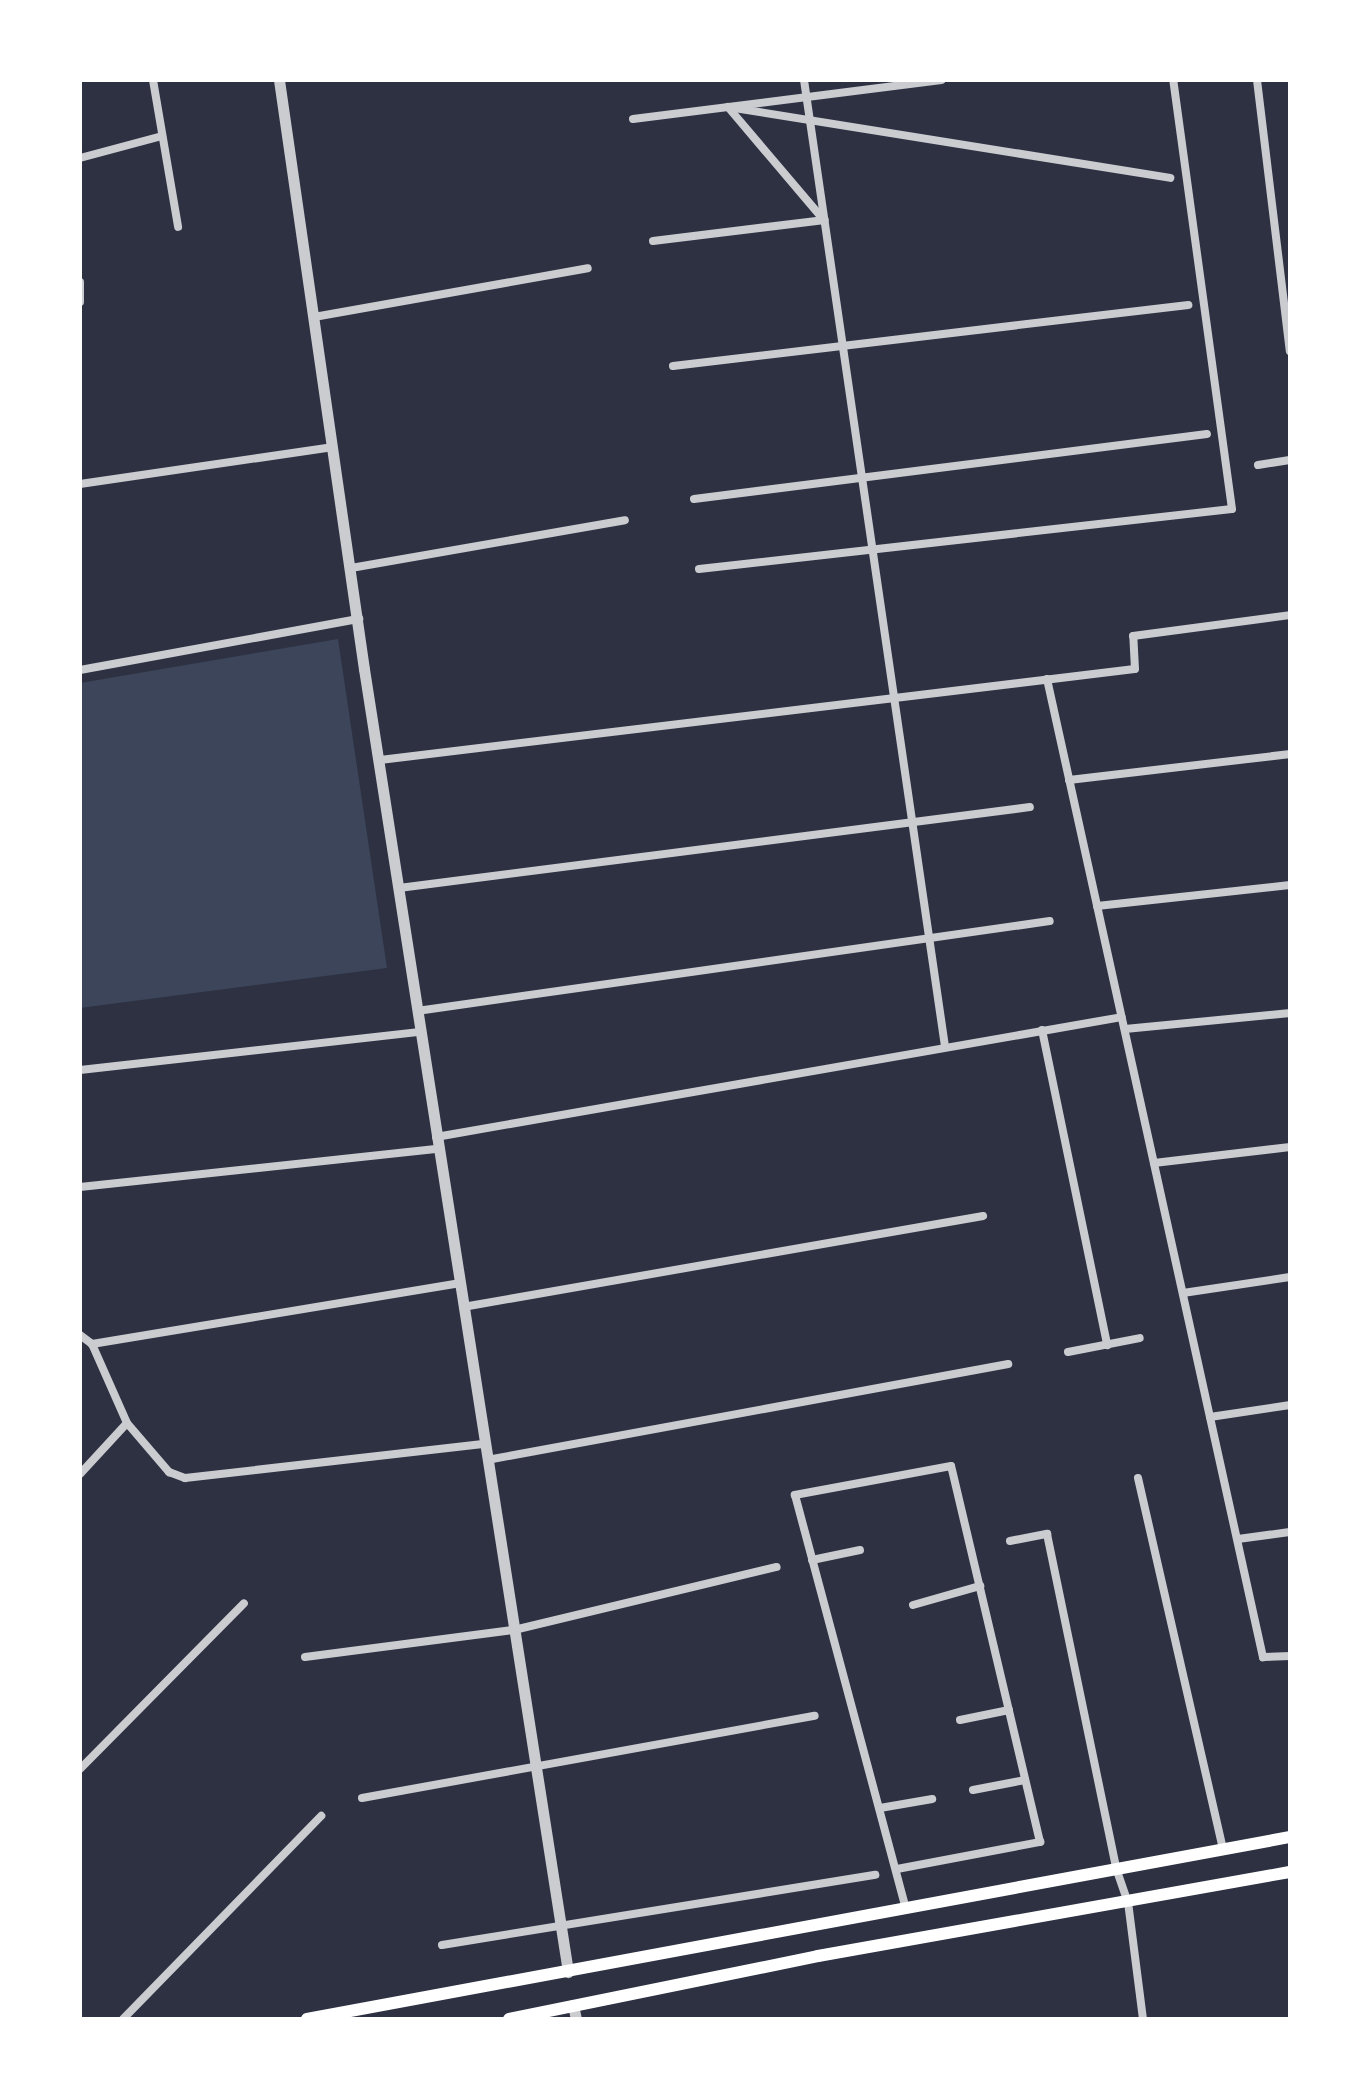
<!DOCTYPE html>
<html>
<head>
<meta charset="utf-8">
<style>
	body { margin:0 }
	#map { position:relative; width:1370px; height:2099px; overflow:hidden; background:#2d3142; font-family:"PT Serif",serif }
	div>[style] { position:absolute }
	.green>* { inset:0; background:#3c4559 }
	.minor>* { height:8px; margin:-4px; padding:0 4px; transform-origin:4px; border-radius:4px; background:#caccd0 }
	.tertiary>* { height:11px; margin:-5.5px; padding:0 5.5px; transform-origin:5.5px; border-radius:5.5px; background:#caccd0 }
	.secondary>* { height:12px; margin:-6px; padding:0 6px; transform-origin:6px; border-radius:6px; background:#fff }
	span { translate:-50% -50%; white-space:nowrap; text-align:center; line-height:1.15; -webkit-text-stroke:7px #fff; paint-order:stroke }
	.frame { position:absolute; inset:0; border:82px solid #fff; pointer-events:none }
</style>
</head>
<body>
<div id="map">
	<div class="green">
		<div style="clip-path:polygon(338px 639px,387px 968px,80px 1008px,80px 683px)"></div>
	</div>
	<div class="minor">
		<div style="left:153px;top:80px;width:149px;rotate:80.3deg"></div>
		<div style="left:804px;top:80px;width:977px;rotate:81.7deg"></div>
		<div style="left:1257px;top:80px;width:273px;rotate:83.1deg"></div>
		<div style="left:728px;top:107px;width:448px;rotate:9.1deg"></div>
		<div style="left:728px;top:107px;width:148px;rotate:49.7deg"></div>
		<div style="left:633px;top:119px;width:311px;rotate:-7.2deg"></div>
		<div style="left:80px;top:158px;width:85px;rotate:-15deg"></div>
		<div style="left:653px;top:241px;width:173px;rotate:-7deg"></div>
		<div style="left:80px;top:282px;width:20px;rotate:90deg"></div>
		<div style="left:314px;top:317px;width:278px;rotate:-10.1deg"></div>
		<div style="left:673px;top:366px;width:519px;rotate:-6.76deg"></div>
		<div style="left:1258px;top:465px;width:32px;rotate:-9deg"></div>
		<div style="left:80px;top:484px;width:256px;rotate:-8.3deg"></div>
		<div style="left:694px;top:499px;width:517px;rotate:-7.22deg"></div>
		<div style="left:351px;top:568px;width:278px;rotate:-9.9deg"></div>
		<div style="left:699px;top:569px;width:536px;rotate:-6.42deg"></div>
		<div style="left:1232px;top:509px;width:433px;rotate:-97.8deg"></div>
		<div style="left:80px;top:670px;width:284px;rotate:-10.4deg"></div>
		<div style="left:1047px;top:679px;width:1002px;rotate:77.55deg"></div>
		<div style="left:1263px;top:1657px;width:27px;rotate:-2deg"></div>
		<div style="left:380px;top:760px;width:760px;rotate:-6.87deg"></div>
		<div style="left:1135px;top:669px;width:33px;rotate:-93deg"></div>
		<div style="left:1133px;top:636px;width:158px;rotate:-7.6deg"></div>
		<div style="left:1069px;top:780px;width:223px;rotate:-6.7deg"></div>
		<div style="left:399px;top:888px;width:636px;rotate:-7.31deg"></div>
		<div style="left:1097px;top:906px;width:194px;rotate:-6.2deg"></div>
		<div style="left:417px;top:1011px;width:639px;rotate:-8.09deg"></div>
		<div style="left:1125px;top:1029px;width:166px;rotate:-5.5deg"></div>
		<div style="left:1042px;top:1030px;width:322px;rotate:78.3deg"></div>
		<div style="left:80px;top:1070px;width:342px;rotate:-6.4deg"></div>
		<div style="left:436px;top:1137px;width:696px;rotate:-9.92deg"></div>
		<div style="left:1154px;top:1163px;width:137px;rotate:-6.7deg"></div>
		<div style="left:80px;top:1187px;width:360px;rotate:-6.1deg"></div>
		<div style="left:1183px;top:1293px;width:108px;rotate:-8.5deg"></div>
		<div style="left:463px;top:1307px;width:528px;rotate:-9.93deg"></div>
		<div style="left:80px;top:1335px;width:15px;rotate:37deg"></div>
		<div style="left:92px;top:1344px;width:86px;rotate:66.1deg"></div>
		<div style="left:127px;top:1423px;width:65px;rotate:49.4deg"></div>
		<div style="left:169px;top:1472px;width:17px;rotate:21deg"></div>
		<div style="left:185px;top:1478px;width:302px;rotate:-6.5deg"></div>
		<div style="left:92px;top:1344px;width:372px;rotate:-9.4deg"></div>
		<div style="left:1068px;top:1352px;width:73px;rotate:-11deg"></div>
		<div style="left:1210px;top:1417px;width:81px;rotate:-8.5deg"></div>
		<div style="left:487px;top:1460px;width:530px;rotate:-10.44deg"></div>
		<div style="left:80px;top:1474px;width:69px;rotate:-47.3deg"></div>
		<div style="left:1138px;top:1478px;width:382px;rotate:77.1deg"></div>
		<div style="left:1238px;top:1539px;width:52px;rotate:-7.7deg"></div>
		<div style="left:1010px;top:1541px;width:38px;rotate:-11deg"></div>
		<div style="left:1047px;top:1534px;width:341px;rotate:78.3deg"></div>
		<div style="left:1116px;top:1868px;width:36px;rotate:71deg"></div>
		<div style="left:1128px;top:1902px;width:118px;rotate:82.7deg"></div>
		<div style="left:812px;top:1560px;width:49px;rotate:-11.8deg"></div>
		<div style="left:913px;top:1605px;width:70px;rotate:-15.8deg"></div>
		<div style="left:305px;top:1657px;width:211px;rotate:-7.4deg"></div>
		<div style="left:514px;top:1630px;width:270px;rotate:-13.5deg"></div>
		<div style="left:960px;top:1720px;width:50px;rotate:-11.5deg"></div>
		<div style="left:80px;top:1769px;width:233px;rotate:-45.3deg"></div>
		<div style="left:973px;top:1790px;width:53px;rotate:-10.9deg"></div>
		<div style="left:362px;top:1798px;width:460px;rotate:-10.3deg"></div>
		<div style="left:880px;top:1808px;width:53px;rotate:-9.8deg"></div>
		<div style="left:897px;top:1869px;width:146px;rotate:-10.7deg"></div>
		<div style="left:1040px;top:1842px;width:386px;rotate:-103.3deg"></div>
		<div style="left:951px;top:1466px;width:159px;rotate:169.5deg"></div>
		<div style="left:795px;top:1495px;width:424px;rotate:75deg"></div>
		<div style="left:442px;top:1945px;width:439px;rotate:-9.2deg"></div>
		<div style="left:123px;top:2019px;width:284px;rotate:-45.7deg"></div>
	</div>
	<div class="tertiary">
		<div style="left:279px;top:80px;width:595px;rotate:81.79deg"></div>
		<div style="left:364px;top:669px;width:1319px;rotate:81.1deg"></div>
		<div style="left:573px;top:2005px;width:14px;rotate:78deg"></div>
	</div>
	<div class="secondary">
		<div style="left:307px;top:2019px;width:1000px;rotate:-10.49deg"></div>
		<div style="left:509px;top:2019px;width:315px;rotate:-11.5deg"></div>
		<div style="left:818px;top:1956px;width:479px;rotate:-10.1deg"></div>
	</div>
	<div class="frame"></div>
</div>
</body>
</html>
